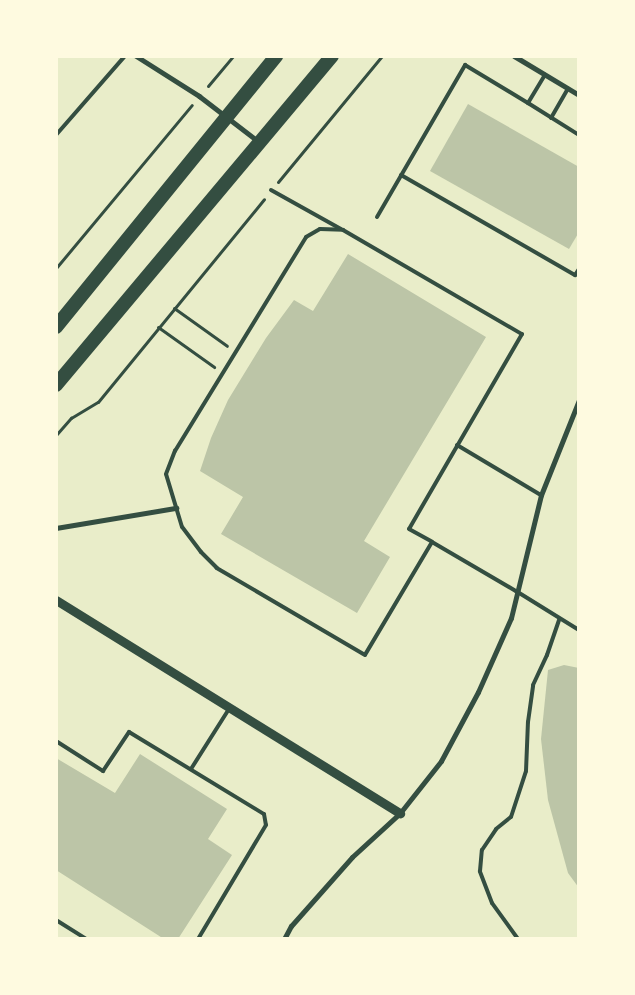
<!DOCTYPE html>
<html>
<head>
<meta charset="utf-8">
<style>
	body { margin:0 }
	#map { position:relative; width:635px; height:995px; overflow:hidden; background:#e9edc9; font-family:"Titillium Web",sans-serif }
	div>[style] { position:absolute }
	.building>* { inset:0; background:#bcc5a7 }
	.path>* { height:3px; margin:-1.5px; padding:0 1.5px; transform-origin:1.5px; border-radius:1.5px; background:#344e41 }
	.service>* { height:4px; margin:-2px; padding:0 2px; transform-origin:2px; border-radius:2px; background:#344e41 }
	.pedestrian>* { height:4.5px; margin:-2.25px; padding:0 2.25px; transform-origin:2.25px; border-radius:2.25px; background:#344e41 }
	.minor>* { height:5px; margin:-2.5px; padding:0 2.5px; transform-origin:2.5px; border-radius:2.5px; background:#344e41 }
	.tertiary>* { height:9px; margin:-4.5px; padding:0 4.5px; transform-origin:4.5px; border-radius:4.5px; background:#344e41 }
	.trunk>* { height:14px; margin:-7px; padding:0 7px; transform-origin:7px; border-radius:7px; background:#344e41 }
	span { translate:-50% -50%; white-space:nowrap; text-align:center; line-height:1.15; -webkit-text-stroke:4.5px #fefae0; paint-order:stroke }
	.frame { position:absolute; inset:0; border:58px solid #fefae0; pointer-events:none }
</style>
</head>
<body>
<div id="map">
	<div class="building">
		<div style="clip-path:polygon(468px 104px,579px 167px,579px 232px,569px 249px,430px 171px)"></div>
		<div style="clip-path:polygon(348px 254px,486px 337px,364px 541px,390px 557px,357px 613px,221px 534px,243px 497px,200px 471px,211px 438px,228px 400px,266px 338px,294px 300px,313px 311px)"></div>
		<div style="clip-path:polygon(564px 665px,579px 668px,579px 888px,568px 873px,548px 800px,541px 739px,548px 670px)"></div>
		<div style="clip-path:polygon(140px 754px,227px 809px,208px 839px,232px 855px,178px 939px,164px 939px,56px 870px,56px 758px,115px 793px)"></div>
	</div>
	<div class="path">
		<div style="left:208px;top:86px;width:39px;rotate:-50deg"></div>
		<div style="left:278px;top:182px;width:163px;rotate:-50.5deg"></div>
		<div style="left:56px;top:268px;width:212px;rotate:-50.2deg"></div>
		<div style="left:174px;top:308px;width:65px;rotate:35.6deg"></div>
		<div style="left:158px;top:327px;width:69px;rotate:35.5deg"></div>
		<div style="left:56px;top:435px;width:23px;rotate:-49deg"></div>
		<div style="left:71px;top:418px;width:31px;rotate:-31deg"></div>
		<div style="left:98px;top:402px;width:262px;rotate:-50.7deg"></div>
	</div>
	<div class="service">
		<div style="left:528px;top:103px;width:60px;rotate:32.1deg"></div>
		<div style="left:551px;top:118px;width:34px;rotate:-60deg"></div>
		<div style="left:56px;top:135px;width:105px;rotate:-48.9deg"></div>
		<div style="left:401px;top:175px;width:201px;rotate:29.9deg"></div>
		<div style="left:575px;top:275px;width:7px;rotate:-56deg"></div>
		<div style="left:271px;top:190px;width:80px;rotate:29.1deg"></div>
		<div style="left:377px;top:217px;width:176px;rotate:-59.9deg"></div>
		<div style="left:465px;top:65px;width:74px;rotate:31.1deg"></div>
		<div style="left:528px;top:103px;width:33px;rotate:-59deg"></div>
		<div style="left:457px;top:445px;width:98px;rotate:30.8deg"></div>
		<div style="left:432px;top:542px;width:131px;rotate:120.7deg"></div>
		<div style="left:365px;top:655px;width:172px;rotate:-149.6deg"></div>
		<div style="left:217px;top:568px;width:23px;rotate:-135deg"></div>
		<div style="left:201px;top:552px;width:31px;rotate:-127deg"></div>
		<div style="left:182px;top:527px;width:55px;rotate:-106.8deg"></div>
		<div style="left:166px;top:474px;width:25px;rotate:-69deg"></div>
		<div style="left:175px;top:451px;width:251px;rotate:-58.5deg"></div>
		<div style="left:306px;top:237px;width:16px;rotate:-30deg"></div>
		<div style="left:320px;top:229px;width:23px;rotate:2deg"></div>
		<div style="left:343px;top:230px;width:207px;rotate:30.2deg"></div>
		<div style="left:522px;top:334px;width:225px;rotate:120.1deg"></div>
		<div style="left:409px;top:529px;width:26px;rotate:29deg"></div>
		<div style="left:432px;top:542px;width:97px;rotate:30.3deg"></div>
		<div style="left:516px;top:591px;width:74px;rotate:31.8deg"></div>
		<div style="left:56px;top:741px;width:56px;rotate:32.6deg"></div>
		<div style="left:103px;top:771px;width:47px;rotate:-56.3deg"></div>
		<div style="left:129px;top:732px;width:158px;rotate:31.3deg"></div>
		<div style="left:264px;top:814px;width:11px;rotate:80deg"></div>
		<div style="left:266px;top:825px;width:133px;rotate:120.8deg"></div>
		<div style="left:191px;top:769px;width:71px;rotate:-57.7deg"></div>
		<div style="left:56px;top:920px;width:36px;rotate:32deg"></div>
		<div style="left:518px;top:939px;width:44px;rotate:-125.8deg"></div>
		<div style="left:492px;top:903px;width:34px;rotate:-111deg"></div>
		<div style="left:480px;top:871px;width:21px;rotate:-85deg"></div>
		<div style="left:482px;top:850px;width:25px;rotate:-56deg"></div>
		<div style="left:496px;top:829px;width:19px;rotate:-39deg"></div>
		<div style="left:511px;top:817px;width:48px;rotate:-71.9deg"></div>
		<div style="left:526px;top:771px;width:49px;rotate:-87.7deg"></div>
		<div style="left:528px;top:722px;width:37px;rotate:-82deg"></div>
		<div style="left:533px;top:685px;width:33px;rotate:-65deg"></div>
		<div style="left:547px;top:655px;width:37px;rotate:-71deg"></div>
	</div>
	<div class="pedestrian">
		<div style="left:56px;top:528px;width:122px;rotate:-9.5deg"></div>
	</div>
	<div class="minor">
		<div style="left:136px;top:56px;width:75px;rotate:32.4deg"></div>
		<div style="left:199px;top:96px;width:76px;rotate:37.5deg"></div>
		<div style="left:514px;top:56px;width:76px;rotate:31deg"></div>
		<div style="left:284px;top:939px;width:15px;rotate:-62deg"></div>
		<div style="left:291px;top:926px;width:92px;rotate:-48.5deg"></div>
		<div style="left:352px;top:857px;width:65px;rotate:-42.5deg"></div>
		<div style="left:400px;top:813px;width:66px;rotate:-51.7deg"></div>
		<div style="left:441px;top:761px;width:78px;rotate:-61.8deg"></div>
		<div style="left:478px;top:692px;width:81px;rotate:-66deg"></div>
		<div style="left:511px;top:618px;width:127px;rotate:-76.3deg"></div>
		<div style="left:541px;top:495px;width:102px;rotate:-68.2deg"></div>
	</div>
	<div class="tertiary">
		<div style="left:56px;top:600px;width:405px;rotate:31.8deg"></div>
	</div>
	<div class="trunk">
		<div style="left:56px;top:327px;width:349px;rotate:-50.9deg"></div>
		<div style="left:56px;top:385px;width:429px;rotate:-50deg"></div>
	</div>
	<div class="frame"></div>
</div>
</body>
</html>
